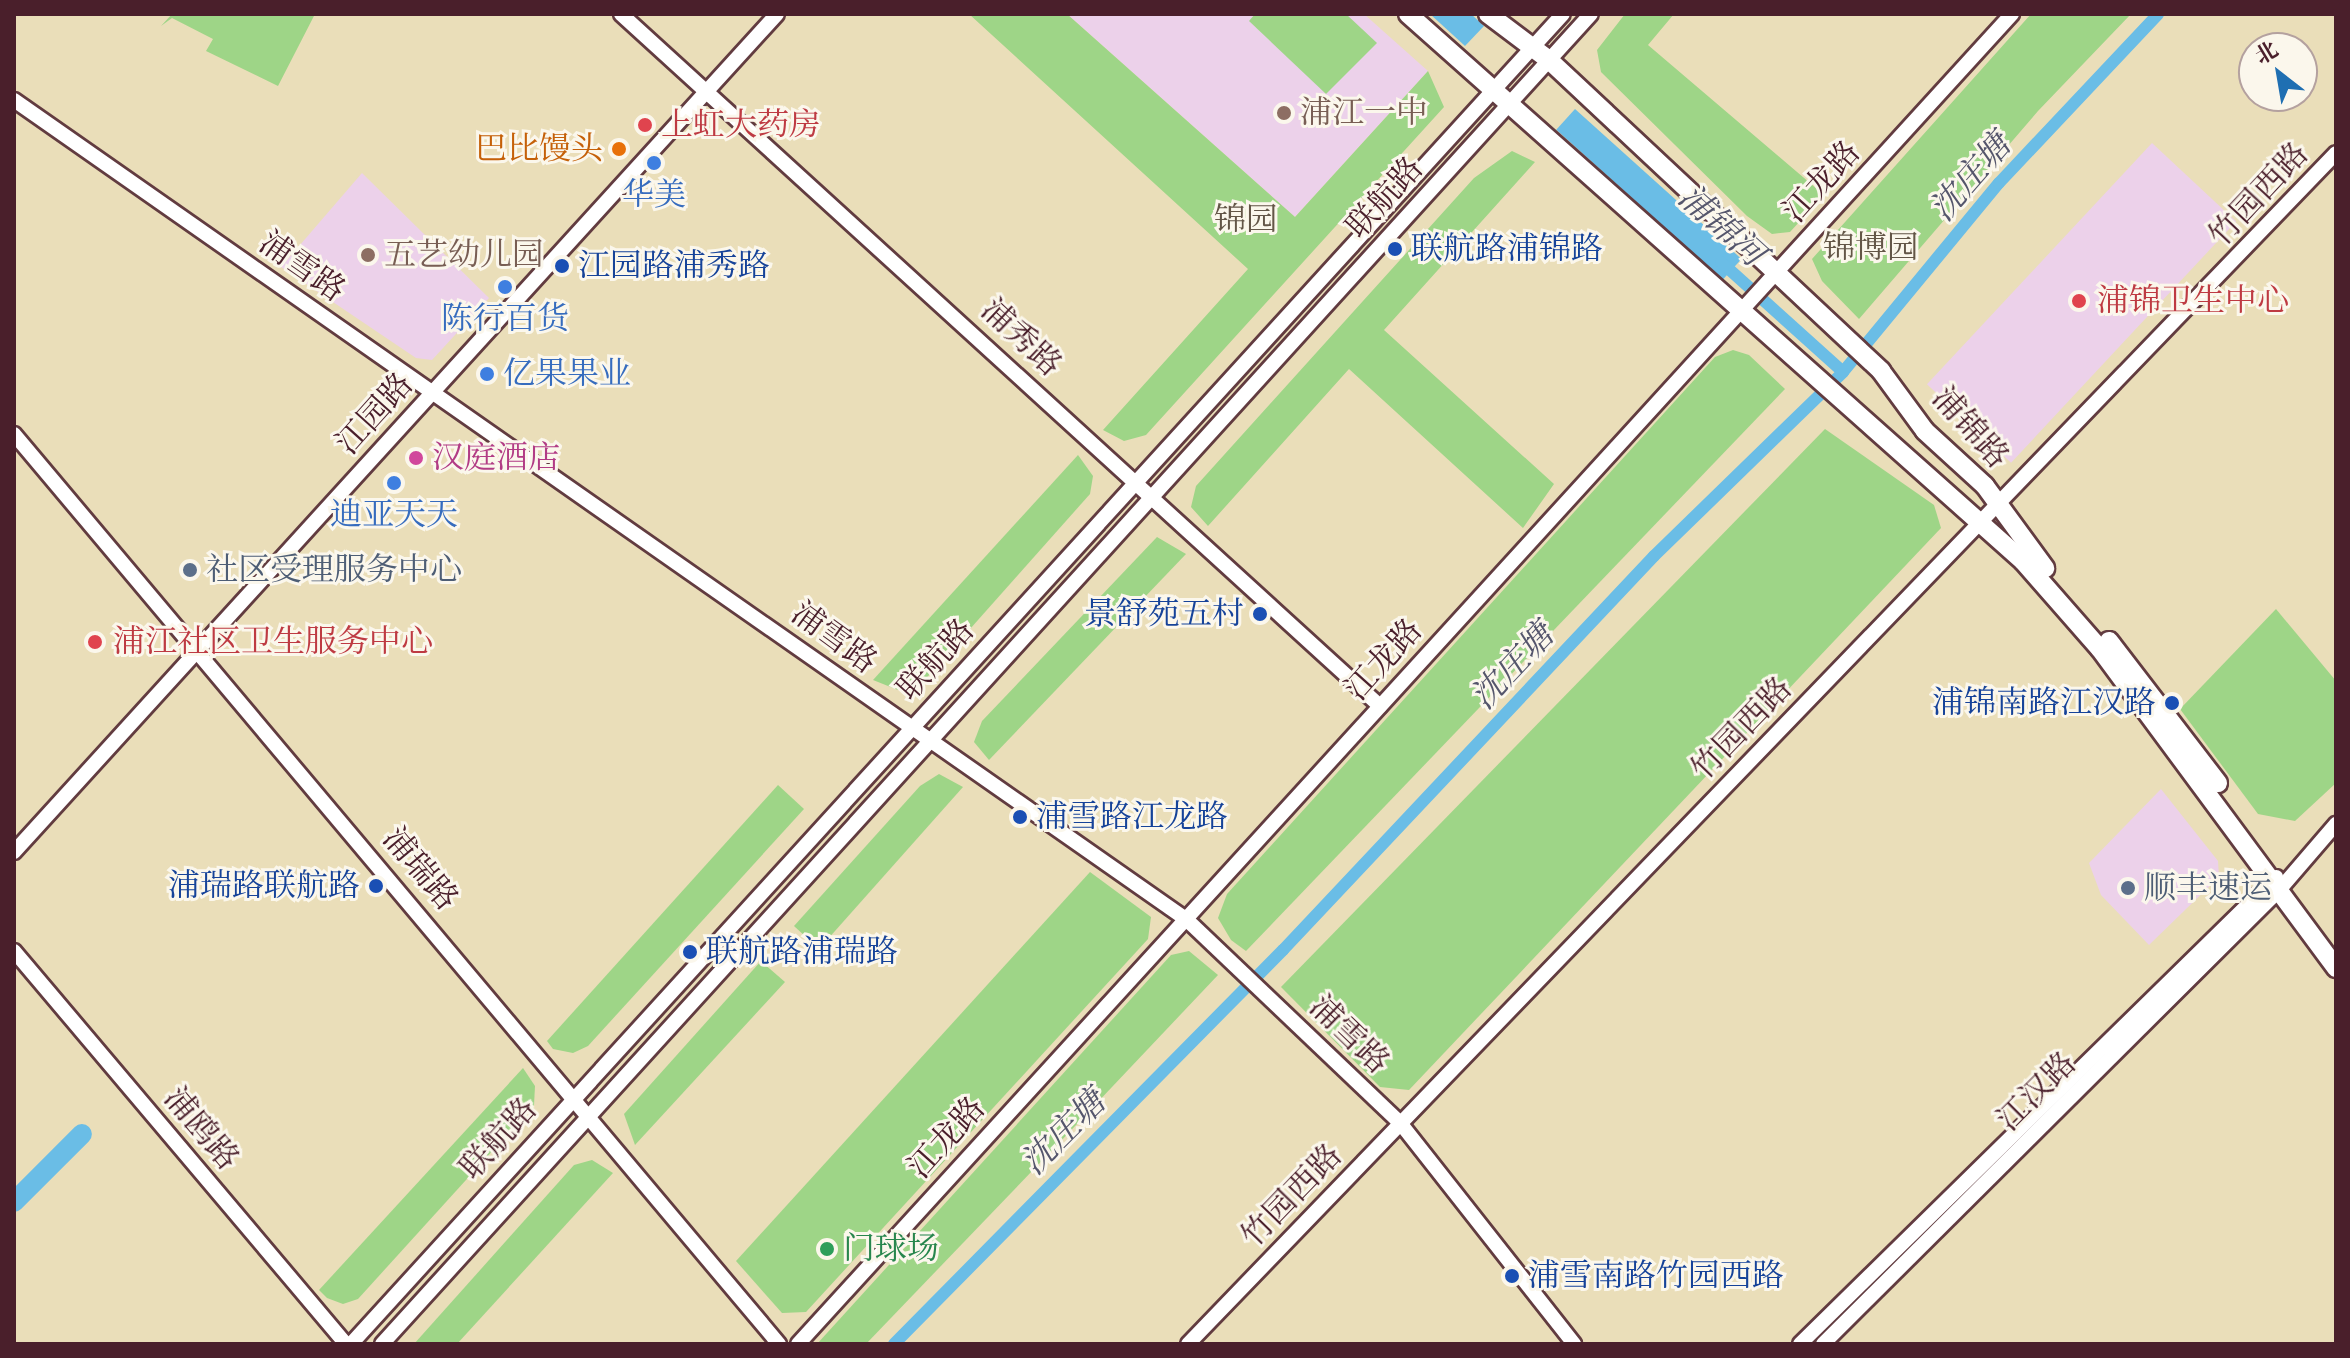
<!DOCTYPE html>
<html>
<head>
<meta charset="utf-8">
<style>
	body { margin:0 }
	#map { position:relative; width:2350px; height:1358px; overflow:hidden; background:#eadeb9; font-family:"IM FELL Great Primer","Noto Serif SC",serif }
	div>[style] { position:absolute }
	.built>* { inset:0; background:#ecd1ea; transform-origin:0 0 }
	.green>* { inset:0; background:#9ed587 }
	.water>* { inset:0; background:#6abde6; transform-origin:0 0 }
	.canal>* { height:12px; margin:-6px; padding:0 6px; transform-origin:6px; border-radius:6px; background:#6abde6 }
	.river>* { height:20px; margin:-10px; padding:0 10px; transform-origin:10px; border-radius:10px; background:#6abde6 }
	.roads { filter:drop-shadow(2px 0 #623c40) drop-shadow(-2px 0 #623c40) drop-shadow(0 2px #623c40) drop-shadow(0 -2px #623c40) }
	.minor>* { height:14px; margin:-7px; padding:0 7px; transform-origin:7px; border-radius:7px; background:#fff }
	.major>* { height:18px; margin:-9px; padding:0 9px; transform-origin:9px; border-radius:9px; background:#fff }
	.dots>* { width:22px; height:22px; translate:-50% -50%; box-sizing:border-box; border:4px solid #fbf7ec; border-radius:50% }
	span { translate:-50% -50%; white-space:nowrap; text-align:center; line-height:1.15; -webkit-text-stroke:6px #fbf7ec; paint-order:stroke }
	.education-label { font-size:32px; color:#785e54 }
	.left { translate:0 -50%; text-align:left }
	.health-label { font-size:32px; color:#be3a42 }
	.food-label { font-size:32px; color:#c56008 }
	.right { translate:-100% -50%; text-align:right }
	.street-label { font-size:32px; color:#4a1f2b }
	.shop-label { font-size:32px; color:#366cbe }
	.park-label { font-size:32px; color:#635647 }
	.transit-label { font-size:32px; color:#164399 }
	.hotel-label { font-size:32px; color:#b23c85 }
	.service-label { font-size:32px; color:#4e5e75 }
	.leisure-label { font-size:32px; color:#27864d }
	.water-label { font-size:34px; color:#55566c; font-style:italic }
	.frame { position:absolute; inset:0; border:16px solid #4a1f2b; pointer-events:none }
	.north { position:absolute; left:2238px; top:32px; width:80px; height:80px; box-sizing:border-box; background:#fbf7ec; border:2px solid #b4a19f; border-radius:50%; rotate:329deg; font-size:22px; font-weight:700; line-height:32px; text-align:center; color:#4a1f2b }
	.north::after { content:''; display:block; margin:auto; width:28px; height:36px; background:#1f6fb2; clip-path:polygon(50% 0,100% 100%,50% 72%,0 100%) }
</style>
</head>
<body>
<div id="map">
	<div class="built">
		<div style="clip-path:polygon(1067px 14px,1364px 14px,1428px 71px,1295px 217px)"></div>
		<div style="left:2152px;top:143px;width:115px;height:330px;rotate:43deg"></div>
		<div style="clip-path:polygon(362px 173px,489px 298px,432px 360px,416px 358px,281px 267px)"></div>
		<div style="clip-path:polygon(2161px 789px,2218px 861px,2219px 877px,2149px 945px,2101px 895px,2089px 863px)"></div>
	</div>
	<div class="green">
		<div style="clip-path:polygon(172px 14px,315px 14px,278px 86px,206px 51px,213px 39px,172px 18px,161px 26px)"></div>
		<div style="clip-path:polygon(969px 14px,1067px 14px,1295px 217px,1428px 71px,1444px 107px,1146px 435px,1124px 441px,1103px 430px,1248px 269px)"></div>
		<div style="clip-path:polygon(1255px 14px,1346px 14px,1377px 43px,1326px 94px,1249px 21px)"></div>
		<div style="clip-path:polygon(1625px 14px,1674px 14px,1648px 45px,1824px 195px,1790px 232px,1772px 234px,1747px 216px,1601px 72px,1597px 50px)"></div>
		<div style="clip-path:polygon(2031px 14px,2131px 14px,2038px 111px,1859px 319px,1822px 281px,1812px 259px)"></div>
		<div style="clip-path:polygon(1512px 151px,1535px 162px,1384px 330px,1554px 484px,1523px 528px,1349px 369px,1208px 526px,1191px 507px,1196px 486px,1474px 178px)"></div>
		<div style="clip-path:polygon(1733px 350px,1749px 355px,1785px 389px,1246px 951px,1231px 940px,1218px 918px,1227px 894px,1715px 357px)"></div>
		<div style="clip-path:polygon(1825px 429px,1934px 505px,1941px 528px,1409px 1090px,1380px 1087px,1281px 987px)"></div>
		<div style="clip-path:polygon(1078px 455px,1093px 476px,1090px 494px,922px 683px,898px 690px,873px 680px)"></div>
		<div style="clip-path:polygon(1157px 537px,1186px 554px,989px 760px,974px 742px,982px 721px)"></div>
		<div style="clip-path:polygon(2276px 609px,2336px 681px,2336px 783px,2295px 821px,2258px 814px,2180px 709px)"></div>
		<div style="clip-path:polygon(939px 774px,963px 787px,819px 949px,794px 926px,920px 786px)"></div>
		<div style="clip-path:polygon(778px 785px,804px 809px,588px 1046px,573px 1053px,553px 1049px,547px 1041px)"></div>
		<div style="clip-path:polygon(1090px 872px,1151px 917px,1148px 939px,806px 1312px,782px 1313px,736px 1261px)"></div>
		<div style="clip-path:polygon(1189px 951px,1218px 975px,1059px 1143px,866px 1344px,817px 1344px,1171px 955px)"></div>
		<div style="clip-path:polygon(761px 961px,785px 982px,635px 1145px,624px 1114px)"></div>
		<div style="clip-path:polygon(523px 1068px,535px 1086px,534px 1105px,358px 1299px,343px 1304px,327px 1298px,319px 1290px)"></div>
		<div style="clip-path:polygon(592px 1160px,613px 1173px,457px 1344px,414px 1344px,574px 1165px)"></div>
	</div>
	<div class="water">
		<div style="clip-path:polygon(1430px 14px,1471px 14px,1484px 26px,1465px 46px)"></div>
		<div style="left:1575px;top:109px;width:224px;height:28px;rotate:42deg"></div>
	</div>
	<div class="canal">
		<div style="left:1721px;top:262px;width:164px;rotate:42deg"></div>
		<div style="left:894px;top:1344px;width:554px;rotate:-45.37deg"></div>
		<div style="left:1283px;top:950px;width:541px;rotate:-46.72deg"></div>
		<div style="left:1654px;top:556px;width:264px;rotate:-44.2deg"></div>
		<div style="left:1843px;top:372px;width:245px;rotate:-50.5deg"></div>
		<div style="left:1999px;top:183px;width:232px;rotate:-46.7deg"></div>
	</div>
	<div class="river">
		<div style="left:14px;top:1202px;width:96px;rotate:-45deg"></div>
	</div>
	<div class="roads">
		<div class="minor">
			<div style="left:621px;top:14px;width:1027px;rotate:42.36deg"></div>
			<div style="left:14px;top:100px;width:1430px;rotate:34.95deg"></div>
			<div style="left:1186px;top:919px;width:297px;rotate:43.6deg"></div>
			<div style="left:1401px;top:1124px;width:280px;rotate:51.8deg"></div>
			<div style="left:14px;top:434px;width:1189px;rotate:49.95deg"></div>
			<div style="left:14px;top:852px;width:1133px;rotate:-47.68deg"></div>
			<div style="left:14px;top:951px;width:514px;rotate:49.81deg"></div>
			<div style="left:351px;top:1344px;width:1799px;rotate:-47.66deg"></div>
			<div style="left:382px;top:1344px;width:1797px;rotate:-47.73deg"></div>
			<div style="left:798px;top:1344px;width:1801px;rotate:-47.61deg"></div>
			<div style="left:1188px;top:1344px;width:1654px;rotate:-46.05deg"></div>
			<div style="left:1800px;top:1344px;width:667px;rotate:-44.45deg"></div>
			<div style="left:1823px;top:1344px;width:645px;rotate:-44.87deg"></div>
			<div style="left:2280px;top:889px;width:86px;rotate:-49.3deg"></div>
		</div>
		<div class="major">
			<div style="left:1408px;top:14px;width:823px;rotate:41.65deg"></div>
			<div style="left:2023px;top:561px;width:117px;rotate:48.8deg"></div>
			<div style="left:2100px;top:649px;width:397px;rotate:53.5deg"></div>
			<div style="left:1488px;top:14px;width:76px;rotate:37deg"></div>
			<div style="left:1549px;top:60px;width:455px;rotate:43.1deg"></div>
			<div style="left:1881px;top:371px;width:74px;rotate:53.7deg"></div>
			<div style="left:1925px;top:431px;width:81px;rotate:42.5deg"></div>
			<div style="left:1985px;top:486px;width:102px;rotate:53.8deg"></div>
			<div style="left:2109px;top:641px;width:179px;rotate:52.5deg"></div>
		</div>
	</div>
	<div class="dots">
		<div style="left:1284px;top:113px;background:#8d6e63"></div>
		<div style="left:645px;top:125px;background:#e0444e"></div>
		<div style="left:619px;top:149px;background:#e8710a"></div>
		<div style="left:654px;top:163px;background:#3f7fe0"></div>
		<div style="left:1395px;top:249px;background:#1a4fb4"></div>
		<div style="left:368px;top:255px;background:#8d6e63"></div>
		<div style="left:562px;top:266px;background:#1a4fb4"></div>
		<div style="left:505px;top:287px;background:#3f7fe0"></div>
		<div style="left:2079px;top:301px;background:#e0444e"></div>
		<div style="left:487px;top:374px;background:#3f7fe0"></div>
		<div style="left:416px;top:458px;background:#d1479c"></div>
		<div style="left:394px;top:483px;background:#3f7fe0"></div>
		<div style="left:190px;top:570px;background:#5c6f8a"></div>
		<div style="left:1260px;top:614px;background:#1a4fb4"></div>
		<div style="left:95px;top:642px;background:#e0444e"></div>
		<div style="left:2172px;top:703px;background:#1a4fb4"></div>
		<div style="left:1020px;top:817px;background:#1a4fb4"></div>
		<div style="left:376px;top:886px;background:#1a4fb4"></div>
		<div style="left:2128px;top:888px;background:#5c6f8a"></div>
		<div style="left:690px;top:952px;background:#1a4fb4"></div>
		<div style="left:827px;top:1249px;background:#2e9e5b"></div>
		<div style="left:1512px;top:1276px;background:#1a4fb4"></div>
	</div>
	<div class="education-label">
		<span class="left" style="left:1300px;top:113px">浦江一中</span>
		<span class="left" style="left:384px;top:255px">五艺幼儿园</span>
	</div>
	<div class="health-label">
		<span class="left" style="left:661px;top:125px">上虹大药房</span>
		<span class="left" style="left:2097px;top:301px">浦锦卫生中心</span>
		<span class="left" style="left:113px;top:642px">浦江社区卫生服务中心</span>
	</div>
	<div class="food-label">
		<span class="right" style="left:603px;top:149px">巴比馒头</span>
	</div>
	<div class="street-label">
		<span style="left:1822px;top:182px;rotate:-48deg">江龙路</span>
		<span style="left:2259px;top:195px;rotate:-47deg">竹园西路</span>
		<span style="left:1385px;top:198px;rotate:-48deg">联航路</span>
		<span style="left:302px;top:267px;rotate:35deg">浦雪路</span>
		<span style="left:1021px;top:338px;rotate:43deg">浦秀路</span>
		<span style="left:375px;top:414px;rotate:-48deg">江园路</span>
		<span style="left:1970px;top:428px;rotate:48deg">浦锦路</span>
		<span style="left:834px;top:638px;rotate:36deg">浦雪路</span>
		<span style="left:936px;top:660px;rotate:-48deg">联航路</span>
		<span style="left:1384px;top:660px;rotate:-48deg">江龙路</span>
		<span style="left:1742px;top:729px;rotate:-46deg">竹园西路</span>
		<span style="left:420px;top:869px;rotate:50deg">浦瑞路</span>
		<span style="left:1349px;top:1035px;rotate:44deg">浦雪路</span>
		<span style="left:2037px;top:1092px;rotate:-45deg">江汉路</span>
		<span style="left:201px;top:1129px;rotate:50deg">浦鸥路</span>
		<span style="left:947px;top:1138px;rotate:-48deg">江龙路</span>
		<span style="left:499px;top:1139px;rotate:-48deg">联航路</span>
		<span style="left:1292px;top:1196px;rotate:-46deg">竹园西路</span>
	</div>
	<div class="shop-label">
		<span style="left:654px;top:195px">华美</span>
		<span style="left:505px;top:319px">陈行百货</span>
		<span class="left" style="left:503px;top:374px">亿果果业</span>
		<span style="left:394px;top:515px">迪亚天天</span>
	</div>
	<div class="park-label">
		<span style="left:1246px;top:220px">锦园</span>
		<span style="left:1871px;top:248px">锦博园</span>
	</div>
	<div class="transit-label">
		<span class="left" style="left:1411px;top:249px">联航路浦锦路</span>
		<span class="left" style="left:578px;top:266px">江园路浦秀路</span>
		<span class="right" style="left:1244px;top:614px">景舒苑五村</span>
		<span class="right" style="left:2156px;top:703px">浦锦南路江汉路</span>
		<span class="left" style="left:1036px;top:817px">浦雪路江龙路</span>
		<span class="right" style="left:360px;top:886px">浦瑞路联航路</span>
		<span class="left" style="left:706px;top:952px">联航路浦瑞路</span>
		<span class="left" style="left:1528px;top:1276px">浦雪南路竹园西路</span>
	</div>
	<div class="hotel-label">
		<span class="left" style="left:432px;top:458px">汉庭酒店</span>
	</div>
	<div class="service-label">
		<span class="left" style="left:206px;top:570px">社区受理服务中心</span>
		<span class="left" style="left:2144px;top:888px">顺丰速运</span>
	</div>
	<div class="leisure-label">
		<span class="left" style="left:843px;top:1249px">门球场</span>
	</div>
	<div class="water-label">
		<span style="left:1970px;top:177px;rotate:-49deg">沈庄塘</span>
		<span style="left:1722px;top:225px;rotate:42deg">浦锦河</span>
		<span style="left:1512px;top:666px;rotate:-47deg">沈庄塘</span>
		<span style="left:1063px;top:1132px;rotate:-45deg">沈庄塘</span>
	</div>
	<div class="frame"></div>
	<div class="north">北</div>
</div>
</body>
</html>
